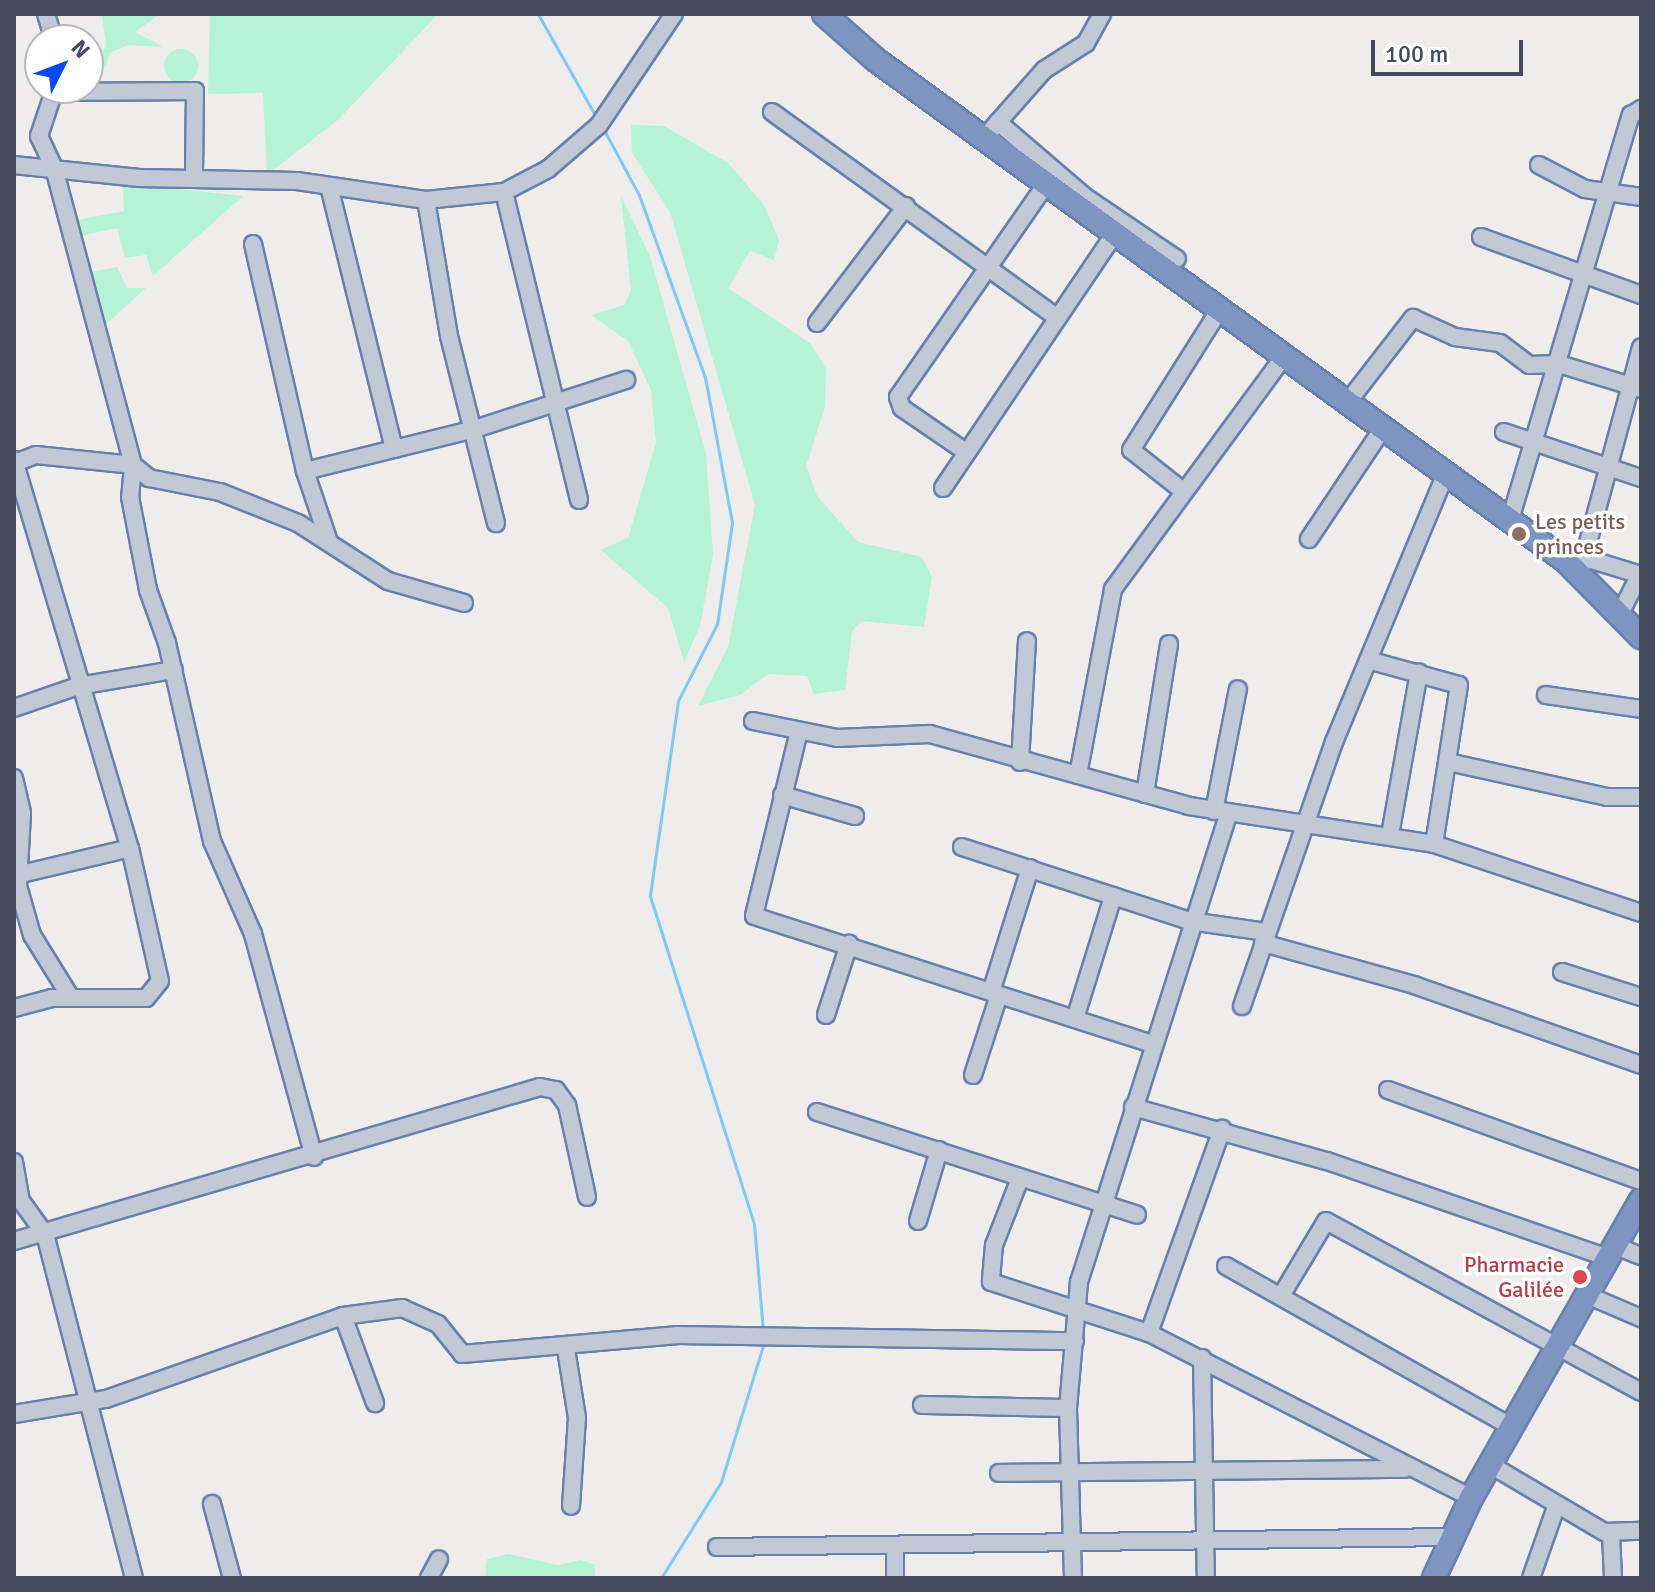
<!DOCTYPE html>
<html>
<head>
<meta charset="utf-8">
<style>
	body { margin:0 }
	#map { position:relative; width:1655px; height:1592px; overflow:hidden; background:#efecec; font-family:Signika,sans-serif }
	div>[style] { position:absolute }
	.green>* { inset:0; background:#b4f3d5 }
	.round { border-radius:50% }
	.stream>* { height:3px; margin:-1.5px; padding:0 1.5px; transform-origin:1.5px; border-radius:1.5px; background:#7ccaf5 }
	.roads { filter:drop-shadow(2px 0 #6980ad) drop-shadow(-2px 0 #6980ad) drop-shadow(0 2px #6980ad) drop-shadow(0 -2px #6980ad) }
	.minor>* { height:16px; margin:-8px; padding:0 8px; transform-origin:8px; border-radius:8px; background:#c0c9d5 }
	.highway>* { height:22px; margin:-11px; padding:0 11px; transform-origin:11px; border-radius:11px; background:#7e95c1 }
	.dots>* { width:22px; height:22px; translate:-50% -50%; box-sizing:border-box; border:4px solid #fff; border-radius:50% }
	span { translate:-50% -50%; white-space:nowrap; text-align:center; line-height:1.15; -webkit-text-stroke:7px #fff; paint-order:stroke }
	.education-label { font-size:22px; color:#785e54 }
	.left { translate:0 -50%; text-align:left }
	.health-label { font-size:22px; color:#be3a42 }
	.right { translate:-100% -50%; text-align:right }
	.frame { position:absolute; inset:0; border:16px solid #434c5b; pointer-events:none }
	.north { position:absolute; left:24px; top:24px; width:80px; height:80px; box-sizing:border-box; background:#fff; border:2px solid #b4b7bd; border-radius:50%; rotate:48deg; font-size:22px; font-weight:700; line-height:32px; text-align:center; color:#434c5b }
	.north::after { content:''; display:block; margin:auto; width:28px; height:36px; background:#064aef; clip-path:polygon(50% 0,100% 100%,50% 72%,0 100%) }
	.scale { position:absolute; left:1371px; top:40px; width:152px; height:36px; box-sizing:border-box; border:4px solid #434c5b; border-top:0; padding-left:10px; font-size:24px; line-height:28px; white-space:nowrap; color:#434c5b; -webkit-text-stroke:6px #fff; paint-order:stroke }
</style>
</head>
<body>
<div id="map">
	<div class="green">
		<div style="clip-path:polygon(102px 14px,160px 14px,135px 32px,163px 47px,128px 45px,109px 53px,106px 67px,96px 63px,106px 46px)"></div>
		<div style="clip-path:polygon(210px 14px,438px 14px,339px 119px,267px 175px,263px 93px,208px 94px)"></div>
		<div class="round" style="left:164px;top:49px;width:34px;height:34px"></div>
		<div style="clip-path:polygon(631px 125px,664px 126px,728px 163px,764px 205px,779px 240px,774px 260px,750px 251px,728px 288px,811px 344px,826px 369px,825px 407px,806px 466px,817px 496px,858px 542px,922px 557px,932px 577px,924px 627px,862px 621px,852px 631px,845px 690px,814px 694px,807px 676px,768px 674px,740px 695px,698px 706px,728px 647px,755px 505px,670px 212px,632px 153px)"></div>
		<div style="clip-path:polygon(123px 183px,243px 196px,153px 276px,146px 255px,125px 258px,117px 228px,76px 237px,72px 221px,124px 211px)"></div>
		<div style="clip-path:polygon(621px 196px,650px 256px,706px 454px,713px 555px,700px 626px,684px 662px,668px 608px,601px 550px,628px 538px,656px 443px,651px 390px,628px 341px,591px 315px,624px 305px,631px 290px)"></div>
		<div style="clip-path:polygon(117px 267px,127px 288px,146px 288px,101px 329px,86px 273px)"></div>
		<div style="clip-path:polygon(508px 1554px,558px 1565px,581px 1560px,595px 1565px,595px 1578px,485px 1578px,487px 1559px)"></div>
	</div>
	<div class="stream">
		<div style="left:538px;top:14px;width:118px;rotate:60.6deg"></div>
		<div style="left:604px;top:130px;width:74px;rotate:61.7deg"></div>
		<div style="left:639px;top:195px;width:194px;rotate:70.1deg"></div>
		<div style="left:705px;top:377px;width:148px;rotate:79.5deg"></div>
		<div style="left:732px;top:523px;width:102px;rotate:98.4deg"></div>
		<div style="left:717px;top:624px;width:86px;rotate:116.9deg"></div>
		<div style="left:678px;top:701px;width:197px;rotate:98.2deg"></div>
		<div style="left:650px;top:896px;width:344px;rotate:72.4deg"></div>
		<div style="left:754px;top:1224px;width:107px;rotate:85.2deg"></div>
		<div style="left:661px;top:1578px;width:113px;rotate:-58deg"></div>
		<div style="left:721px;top:1482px;width:146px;rotate:-72.9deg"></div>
	</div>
	<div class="roads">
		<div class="minor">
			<div style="left:46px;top:14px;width:27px;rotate:73deg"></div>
			<div style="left:55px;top:88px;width:51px;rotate:108.4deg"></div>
			<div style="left:39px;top:136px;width:35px;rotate:65deg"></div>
			<div style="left:54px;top:168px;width:307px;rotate:75.1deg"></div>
			<div style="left:133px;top:465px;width:32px;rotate:95deg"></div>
			<div style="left:130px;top:497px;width:95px;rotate:79deg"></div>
			<div style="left:148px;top:590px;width:56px;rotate:70.3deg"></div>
			<div style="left:167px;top:643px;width:203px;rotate:77.2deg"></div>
			<div style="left:212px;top:841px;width:102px;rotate:66.2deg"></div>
			<div style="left:253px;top:934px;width:231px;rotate:74.7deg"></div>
			<div style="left:54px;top:92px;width:141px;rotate:-0.4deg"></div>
			<div style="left:195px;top:91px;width:88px;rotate:90.7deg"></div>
			<div style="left:772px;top:112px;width:350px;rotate:35.8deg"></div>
			<div style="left:998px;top:122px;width:113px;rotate:40.7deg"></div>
			<div style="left:1084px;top:196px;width:112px;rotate:34.1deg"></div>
			<div style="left:992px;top:129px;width:79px;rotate:-48.6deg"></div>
			<div style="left:1044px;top:70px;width:50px;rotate:-32.7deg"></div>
			<div style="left:1086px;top:43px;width:33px;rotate:-61deg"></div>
			<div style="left:14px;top:165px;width:126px;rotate:5.9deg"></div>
			<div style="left:139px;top:178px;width:158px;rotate:1.1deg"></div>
			<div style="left:297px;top:181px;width:130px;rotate:8.4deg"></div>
			<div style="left:426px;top:200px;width:78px;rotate:-5.9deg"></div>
			<div style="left:504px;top:192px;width:50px;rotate:-27.6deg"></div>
			<div style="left:548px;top:169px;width:67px;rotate:-40.8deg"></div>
			<div style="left:599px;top:125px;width:134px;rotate:-56deg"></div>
			<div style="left:1539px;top:165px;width:52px;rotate:27.6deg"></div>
			<div style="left:1585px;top:189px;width:57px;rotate:8.1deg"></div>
			<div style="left:329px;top:186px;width:271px;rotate:76.1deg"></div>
			<div style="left:504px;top:192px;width:317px;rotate:76.3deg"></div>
			<div style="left:426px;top:200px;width:138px;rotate:80.4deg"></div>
			<div style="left:449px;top:336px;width:193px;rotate:75.9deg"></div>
			<div style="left:1481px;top:237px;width:170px;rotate:19.9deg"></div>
			<div style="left:253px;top:244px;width:233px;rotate:77.1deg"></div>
			<div style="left:305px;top:471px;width:75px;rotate:71.3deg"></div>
			<div style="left:817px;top:323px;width:147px;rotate:-52.7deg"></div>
			<div style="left:1347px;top:403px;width:108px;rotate:-52.2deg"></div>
			<div style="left:1413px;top:318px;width:46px;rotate:24.3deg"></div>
			<div style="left:1455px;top:337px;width:45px;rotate:7.6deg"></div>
			<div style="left:1500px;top:343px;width:36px;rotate:37deg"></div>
			<div style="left:1529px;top:365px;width:30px;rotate:-2deg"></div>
			<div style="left:1559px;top:364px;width:86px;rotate:17deg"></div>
			<div style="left:1504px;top:432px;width:145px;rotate:18.6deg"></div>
			<div style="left:966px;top:452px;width:78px;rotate:-145.5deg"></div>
			<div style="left:902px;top:408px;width:12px;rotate:-110deg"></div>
			<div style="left:898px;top:397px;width:259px;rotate:-55.2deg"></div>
			<div style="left:14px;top:460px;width:405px;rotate:73.4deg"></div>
			<div style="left:130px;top:848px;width:136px;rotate:77.3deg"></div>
			<div style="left:160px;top:981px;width:22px;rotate:129deg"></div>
			<div style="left:146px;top:998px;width:94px;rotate:180deg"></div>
			<div style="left:52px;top:998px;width:39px;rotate:165deg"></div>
			<div style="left:15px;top:463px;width:22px;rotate:-21deg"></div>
			<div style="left:36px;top:455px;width:98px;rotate:5.9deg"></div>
			<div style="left:133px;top:465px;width:21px;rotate:39deg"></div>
			<div style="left:149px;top:478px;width:72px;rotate:11.2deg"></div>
			<div style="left:220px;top:492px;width:84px;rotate:21.7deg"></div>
			<div style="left:298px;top:523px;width:107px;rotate:32.8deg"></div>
			<div style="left:388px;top:581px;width:79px;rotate:16.1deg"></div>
			<div style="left:305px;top:471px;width:175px;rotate:-13.9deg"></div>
			<div style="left:475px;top:429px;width:159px;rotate:-18deg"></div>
			<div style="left:943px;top:488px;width:308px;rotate:-56deg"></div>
			<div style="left:1183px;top:491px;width:66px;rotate:-141.7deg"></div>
			<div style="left:1131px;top:450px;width:167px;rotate:-57.7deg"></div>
			<div style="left:1510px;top:520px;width:423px;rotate:-73.4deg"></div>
			<div style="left:1631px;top:115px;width:12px;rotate:-31deg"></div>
			<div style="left:1309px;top:539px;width:133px;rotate:-56.3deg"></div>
			<div style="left:1585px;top:558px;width:59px;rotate:16.9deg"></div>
			<div style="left:1580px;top:572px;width:233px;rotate:-74.8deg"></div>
			<div style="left:1621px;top:612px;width:42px;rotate:-63.4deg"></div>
			<div style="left:1368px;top:660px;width:94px;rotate:15.4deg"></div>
			<div style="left:1459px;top:685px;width:161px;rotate:98.9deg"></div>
			<div style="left:1546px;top:695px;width:96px;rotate:8.4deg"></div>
			<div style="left:14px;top:708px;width:68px;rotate:-19deg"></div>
			<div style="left:78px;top:686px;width:97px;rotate:-9.5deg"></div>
			<div style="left:753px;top:721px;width:86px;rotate:11.4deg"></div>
			<div style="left:837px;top:738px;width:93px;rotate:-2.5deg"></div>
			<div style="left:930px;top:734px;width:269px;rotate:15.5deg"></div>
			<div style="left:1189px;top:806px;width:248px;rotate:8.8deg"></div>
			<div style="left:1434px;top:844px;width:218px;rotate:18.4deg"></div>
			<div style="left:799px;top:731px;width:190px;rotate:103.7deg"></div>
			<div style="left:754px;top:916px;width:418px;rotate:17.8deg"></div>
			<div style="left:1020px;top:762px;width:121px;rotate:-86.7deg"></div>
			<div style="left:1448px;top:762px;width:163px;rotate:12.4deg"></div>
			<div style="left:1607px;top:797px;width:34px"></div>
			<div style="left:1078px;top:775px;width:189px;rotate:-79.3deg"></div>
			<div style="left:1113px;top:589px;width:289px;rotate:-53.7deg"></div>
			<div style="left:14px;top:778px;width:36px;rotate:77deg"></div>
			<div style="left:22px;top:813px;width:73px;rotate:93.1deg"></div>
			<div style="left:18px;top:886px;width:51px;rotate:74.1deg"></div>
			<div style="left:32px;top:935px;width:74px;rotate:58.2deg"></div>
			<div style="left:1145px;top:794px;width:152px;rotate:-80.9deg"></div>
			<div style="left:782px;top:795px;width:76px;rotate:16deg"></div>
			<div style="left:1214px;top:811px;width:124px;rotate:-78.9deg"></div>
			<div style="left:1390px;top:835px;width:165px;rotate:-79.9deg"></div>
			<div style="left:962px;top:847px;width:240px;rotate:18deg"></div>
			<div style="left:1190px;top:921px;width:77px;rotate:8.2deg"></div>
			<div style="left:17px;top:875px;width:116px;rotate:-13.4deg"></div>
			<div style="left:1263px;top:943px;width:157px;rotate:15.5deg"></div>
			<div style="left:1414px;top:985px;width:241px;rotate:19.4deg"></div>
			<div style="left:1562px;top:972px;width:83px;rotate:17.6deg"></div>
			<div style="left:991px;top:992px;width:130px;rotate:-72.5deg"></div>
			<div style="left:1242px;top:1006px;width:280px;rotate:-70.8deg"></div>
			<div style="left:1334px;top:742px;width:291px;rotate:-67.4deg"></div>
			<div style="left:826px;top:1015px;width:75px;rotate:-72.1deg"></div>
			<div style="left:1075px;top:1019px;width:129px;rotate:-72.8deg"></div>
			<div style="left:973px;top:1075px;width:84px;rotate:-72deg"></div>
			<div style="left:1388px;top:1090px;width:269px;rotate:19.8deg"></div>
			<div style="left:1133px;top:1107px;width:201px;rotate:15.6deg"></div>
			<div style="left:1327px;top:1161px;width:297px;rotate:19deg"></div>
			<div style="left:817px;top:1112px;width:336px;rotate:17.8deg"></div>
			<div style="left:14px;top:1162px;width:40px;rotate:80deg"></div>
			<div style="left:21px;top:1201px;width:41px;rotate:54deg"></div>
			<div style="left:45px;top:1234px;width:355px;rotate:75.5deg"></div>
			<div style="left:1019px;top:1181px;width:69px;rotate:111.3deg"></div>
			<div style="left:994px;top:1245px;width:37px;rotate:95deg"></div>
			<div style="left:991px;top:1282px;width:166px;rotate:17.9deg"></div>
			<div style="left:1149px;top:1333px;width:362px;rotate:27.1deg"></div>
			<div style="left:918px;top:1221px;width:74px;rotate:-73.5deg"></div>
			<div style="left:14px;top:1241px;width:548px;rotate:-16.32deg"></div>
			<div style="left:540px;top:1087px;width:16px;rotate:11deg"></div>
			<div style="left:556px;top:1090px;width:19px;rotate:54deg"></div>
			<div style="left:567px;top:1105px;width:94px;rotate:77.7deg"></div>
			<div style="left:1616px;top:1246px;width:27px;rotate:22deg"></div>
			<div style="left:1226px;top:1266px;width:330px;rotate:29.4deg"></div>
			<div style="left:1587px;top:1295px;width:59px;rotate:23.1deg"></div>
			<div style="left:1281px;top:1296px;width:87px;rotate:-59deg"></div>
			<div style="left:1326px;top:1221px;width:358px;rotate:28.5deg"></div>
			<div style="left:343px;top:1316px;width:93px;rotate:69.8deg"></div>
			<div style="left:1149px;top:1333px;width:217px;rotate:-70.3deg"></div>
			<div style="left:566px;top:1349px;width:70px;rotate:80.9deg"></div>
			<div style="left:577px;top:1418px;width:88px;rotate:93.9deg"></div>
			<div style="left:1202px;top:1358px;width:220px;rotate:89deg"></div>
			<div style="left:922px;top:1405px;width:146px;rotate:1.2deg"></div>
			<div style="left:14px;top:1414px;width:93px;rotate:-9.3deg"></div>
			<div style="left:106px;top:1399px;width:251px;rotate:-19.3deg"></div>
			<div style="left:343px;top:1316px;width:60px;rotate:-7.7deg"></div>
			<div style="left:402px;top:1308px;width:39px;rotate:24deg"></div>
			<div style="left:438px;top:1324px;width:38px;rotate:51deg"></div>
			<div style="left:462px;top:1354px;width:217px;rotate:-5deg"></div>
			<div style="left:678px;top:1335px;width:397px;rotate:0.9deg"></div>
			<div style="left:1489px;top:1464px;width:134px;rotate:30.6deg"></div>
			<div style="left:1604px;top:1532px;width:37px;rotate:-2deg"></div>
			<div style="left:999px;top:1473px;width:406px;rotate:-0.6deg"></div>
			<div style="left:212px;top:1504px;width:77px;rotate:74.9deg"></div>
			<div style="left:1611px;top:1534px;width:44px;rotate:87.4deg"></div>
			<div style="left:717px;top:1547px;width:734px;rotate:-0.78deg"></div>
			<div style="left:429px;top:1578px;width:21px;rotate:-62deg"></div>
			<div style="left:895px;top:1578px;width:32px;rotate:-90deg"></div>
			<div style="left:1073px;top:1578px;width:170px;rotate:-91.7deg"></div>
			<div style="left:1068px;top:1408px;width:126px;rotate:-85deg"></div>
			<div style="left:1079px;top:1282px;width:492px;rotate:-72.3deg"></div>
			<div style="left:1531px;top:1578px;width:78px;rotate:-70.6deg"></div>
		</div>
		<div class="highway">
			<div style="left:824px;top:14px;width:69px;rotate:41.5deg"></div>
			<div style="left:876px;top:60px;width:853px;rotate:35.98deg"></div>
			<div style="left:1566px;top:561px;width:107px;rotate:45.4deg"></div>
			<div style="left:1434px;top:1578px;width:88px;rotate:-65.2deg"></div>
			<div style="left:1471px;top:1498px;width:343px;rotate:-60.3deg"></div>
		</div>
	</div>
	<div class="dots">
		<div style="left:1519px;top:534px;background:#8d6e63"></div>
		<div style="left:1580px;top:1277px;background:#e0444e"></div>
	</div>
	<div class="education-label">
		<span class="left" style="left:1535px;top:534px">Les petits<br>princes</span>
	</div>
	<div class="health-label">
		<span class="right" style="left:1564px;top:1277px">Pharmacie<br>Galilée</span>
	</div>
	<div class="frame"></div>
	<div class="north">N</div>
	<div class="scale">100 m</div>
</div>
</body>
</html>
